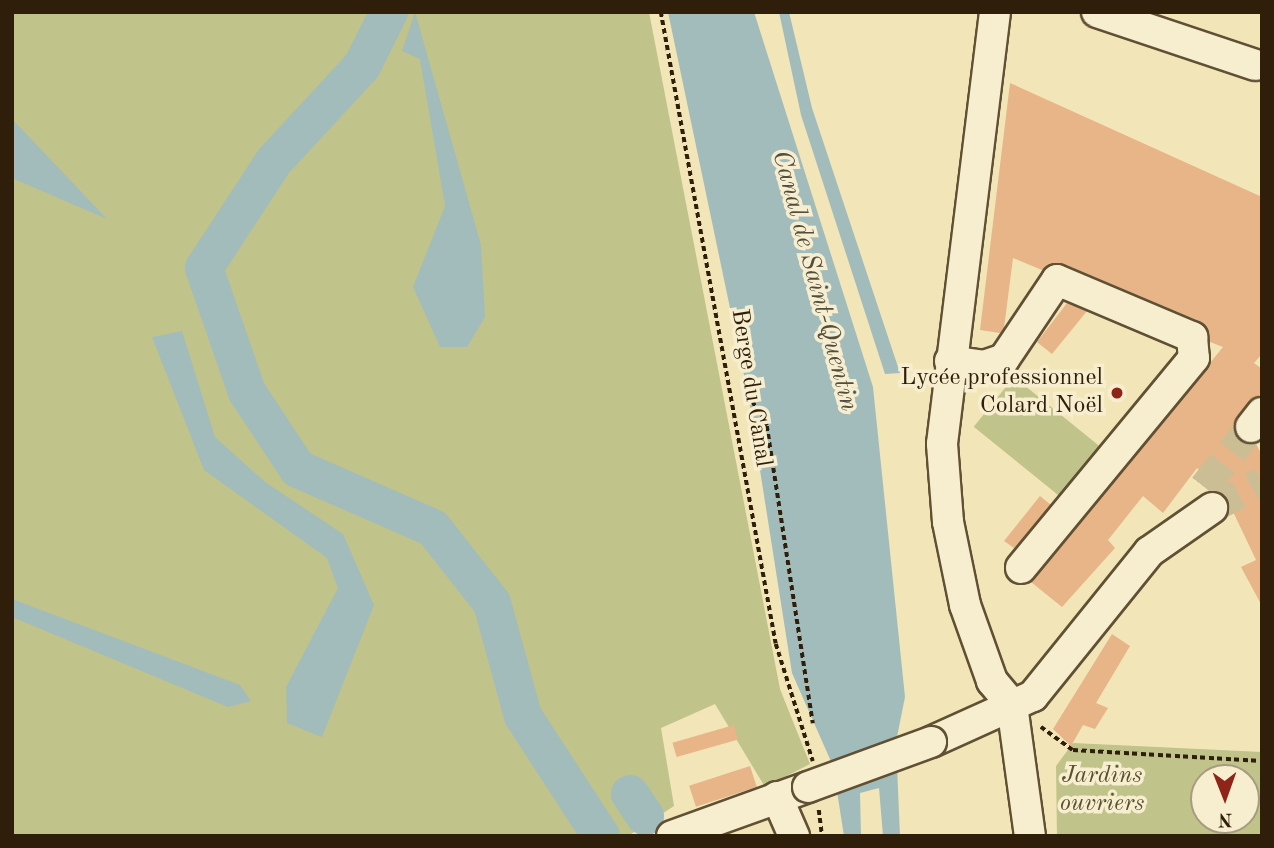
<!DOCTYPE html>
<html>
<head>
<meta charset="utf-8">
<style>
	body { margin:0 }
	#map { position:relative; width:1274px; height:848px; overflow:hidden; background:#f2e5b7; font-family:"Old Standard TT",serif }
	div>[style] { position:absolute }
	.green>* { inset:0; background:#c0c38a; transform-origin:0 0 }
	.water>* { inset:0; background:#a2bcbb }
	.river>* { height:38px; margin:-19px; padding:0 19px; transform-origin:19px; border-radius:19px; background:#a2bcbb }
	.building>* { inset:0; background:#e7b587; transform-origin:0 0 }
	.minor-tunnel>* { height:30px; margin-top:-15px; transform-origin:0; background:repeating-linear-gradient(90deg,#cbbd94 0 30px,transparent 0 45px) }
	.path>* { height:3.5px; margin-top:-1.75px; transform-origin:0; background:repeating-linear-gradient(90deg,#2f1e09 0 5px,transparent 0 8.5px) }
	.roads { filter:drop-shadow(2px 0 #605034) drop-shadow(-2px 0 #605034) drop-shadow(0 2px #605034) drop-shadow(0 -2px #605034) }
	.minor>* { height:30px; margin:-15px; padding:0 15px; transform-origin:15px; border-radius:15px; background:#f7eed0 }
	.bridges { filter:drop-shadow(2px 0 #605034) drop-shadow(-2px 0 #605034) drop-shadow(0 2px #605034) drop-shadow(0 -2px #605034) }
	.minor-bridge>* { height:30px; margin:-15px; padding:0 15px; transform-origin:15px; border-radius:15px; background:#f7eed0 }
	.dots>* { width:19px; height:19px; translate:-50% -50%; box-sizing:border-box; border:4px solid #f7eed0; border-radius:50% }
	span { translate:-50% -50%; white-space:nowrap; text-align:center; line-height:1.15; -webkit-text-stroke:7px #f7eed0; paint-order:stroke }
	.poi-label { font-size:24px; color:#2f1e09 }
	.right { translate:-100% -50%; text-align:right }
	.street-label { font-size:24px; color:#2f1e09 }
	.park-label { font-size:24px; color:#5a5030; font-style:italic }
	.water-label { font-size:26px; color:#524d3e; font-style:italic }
	.frame { position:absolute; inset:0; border:14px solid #2f1e09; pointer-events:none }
	.north { position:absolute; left:1190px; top:764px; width:70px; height:70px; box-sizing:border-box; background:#f7eed0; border:2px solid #a79b80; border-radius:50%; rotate:179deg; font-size:19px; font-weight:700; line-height:28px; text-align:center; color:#2f1e09 }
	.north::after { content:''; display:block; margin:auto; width:24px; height:32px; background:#8f2418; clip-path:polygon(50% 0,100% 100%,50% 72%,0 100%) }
</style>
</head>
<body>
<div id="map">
	<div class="green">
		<div style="clip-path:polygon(12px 12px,649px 12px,780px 689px,810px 764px,765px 787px,715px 704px,661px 728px,674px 806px,628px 836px,12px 836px)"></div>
		<div style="left:1014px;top:377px;width:111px;height:64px;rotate:39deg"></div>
		<div style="clip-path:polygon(evenodd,1073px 743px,1262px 752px,1262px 836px,1057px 836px,1056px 766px,1073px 743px,1204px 778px,1246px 778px,1246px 820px,1204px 820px,1204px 778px)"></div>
	</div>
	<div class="water">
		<div style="clip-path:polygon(415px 12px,481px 245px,485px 317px,467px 347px,440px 347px,413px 287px,445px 206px,420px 59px,402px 51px)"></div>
		<div style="clip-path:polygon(668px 12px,754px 12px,873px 387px,905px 697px,896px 742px,900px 836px,883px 836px,879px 788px,860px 793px,861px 836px,844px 836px,833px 766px,792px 673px,748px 394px)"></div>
		<div style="clip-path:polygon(779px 12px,789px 12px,812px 108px,900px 373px,885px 374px,801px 115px)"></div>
		<div style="clip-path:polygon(12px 119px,107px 219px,12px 178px)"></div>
		<div style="clip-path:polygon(182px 331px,215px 437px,265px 482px,343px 534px,374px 605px,322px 737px,287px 723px,286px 687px,338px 588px,327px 558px,204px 470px,152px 337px)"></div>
		<div style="clip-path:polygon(12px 599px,240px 685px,251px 701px,228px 707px,12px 617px)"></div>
	</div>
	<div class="river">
		<div style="left:389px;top:12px;width:60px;rotate:116.6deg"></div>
		<div style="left:362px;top:66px;width:129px;rotate:132.8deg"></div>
		<div style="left:274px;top:161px;width:128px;rotate:123.2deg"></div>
		<div style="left:204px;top:268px;width:131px;rotate:70.9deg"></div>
		<div style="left:247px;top:392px;width:92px;rotate:56.5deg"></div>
		<div style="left:298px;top:469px;width:147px;rotate:23.6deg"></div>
		<div style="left:433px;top:528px;width:95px;rotate:51.8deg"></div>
		<div style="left:492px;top:603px;width:117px;rotate:74.7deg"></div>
		<div style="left:523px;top:716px;width:143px;rotate:57deg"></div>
		<div style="left:630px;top:794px;width:27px;rotate:56deg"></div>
	</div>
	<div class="building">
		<div style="clip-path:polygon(1010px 83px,1262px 197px,1262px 354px,1254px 363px,1262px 369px,1262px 392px,1234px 425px,1240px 440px,1256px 444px,1262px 455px,1262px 606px,1241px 567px,1256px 560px,1227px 499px,1197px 468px,1163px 513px,1143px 496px,1108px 540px,1115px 548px,1062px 607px,1031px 582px,1223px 347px,1210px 342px,1199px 321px,1064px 264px,1042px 270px,1013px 258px,1004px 328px,1000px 333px,980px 330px)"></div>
		<div style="clip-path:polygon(1067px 303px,1087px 311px,1052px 354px,1037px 342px)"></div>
		<div style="clip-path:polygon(1040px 496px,1051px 505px,1014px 548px,1004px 541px)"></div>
		<div style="clip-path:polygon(1112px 634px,1130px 646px,1096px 703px,1108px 708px,1095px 729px,1083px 725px,1071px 746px,1053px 729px)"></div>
		<div style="left:734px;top:725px;width:15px;height:64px;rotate:74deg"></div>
		<div style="left:750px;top:766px;width:22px;height:64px;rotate:72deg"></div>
	</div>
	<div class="minor-tunnel">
		<div style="left:1204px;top:487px;width:76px;rotate:-51.9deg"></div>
		<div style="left:1212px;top:508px;width:56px;rotate:-27.5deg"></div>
	</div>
	<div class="path">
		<div style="left:661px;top:12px;width:642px;rotate:79.69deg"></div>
		<div style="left:776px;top:644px;width:123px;rotate:72.5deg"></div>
		<div style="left:748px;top:394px;width:37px;rotate:59deg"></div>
		<div style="left:767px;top:426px;width:301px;rotate:81.2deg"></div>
		<div style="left:1041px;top:727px;width:39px;rotate:36deg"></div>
		<div style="left:1073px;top:750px;width:189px;rotate:3.3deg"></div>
		<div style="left:819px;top:810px;width:26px;rotate:83deg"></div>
	</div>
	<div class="roads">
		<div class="minor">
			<div style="left:995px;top:12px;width:435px;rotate:97deg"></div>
			<div style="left:942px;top:444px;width:78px;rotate:85.6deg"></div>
			<div style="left:948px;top:522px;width:85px;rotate:78.4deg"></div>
			<div style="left:965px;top:605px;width:81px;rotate:70.4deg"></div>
			<div style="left:992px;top:681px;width:31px;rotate:50deg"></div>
			<div style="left:1097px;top:12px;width:167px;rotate:18.5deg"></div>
			<div style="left:950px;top:361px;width:34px;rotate:8deg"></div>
			<div style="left:984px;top:366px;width:21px;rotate:-19deg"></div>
			<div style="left:1004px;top:359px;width:95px;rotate:-56.1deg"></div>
			<div style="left:1057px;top:280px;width:147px;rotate:22.9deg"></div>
			<div style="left:1192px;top:337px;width:21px;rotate:85deg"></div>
			<div style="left:1194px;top:358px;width:272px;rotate:129.5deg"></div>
			<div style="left:1251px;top:427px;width:18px;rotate:-52deg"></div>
			<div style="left:1012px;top:705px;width:132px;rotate:82.2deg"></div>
			<div style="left:931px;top:742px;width:112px;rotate:-24.3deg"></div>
			<div style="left:1033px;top:696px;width:185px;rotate:-51.1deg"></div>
			<div style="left:1149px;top:552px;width:77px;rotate:-34.9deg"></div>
			<div style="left:777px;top:797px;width:43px;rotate:66.4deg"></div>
			<div style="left:672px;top:836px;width:145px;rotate:-19.8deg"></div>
		</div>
	</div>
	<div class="bridges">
		<div class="minor-bridge">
			<div style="left:808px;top:787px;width:131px;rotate:-20.1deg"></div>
		</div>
	</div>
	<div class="dots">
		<div style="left:1117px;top:393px;background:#8f2418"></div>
	</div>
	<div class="poi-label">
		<span class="right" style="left:1103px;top:393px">Lycée professionnel<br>Colard Noël</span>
	</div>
	<div class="street-label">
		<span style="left:750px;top:388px;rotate:81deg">Berge du Canal</span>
	</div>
	<div class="park-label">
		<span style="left:1102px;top:791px">Jardins<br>ouvriers</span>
	</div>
	<div class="water-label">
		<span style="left:814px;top:281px;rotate:75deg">Canal de Saint-Quentin</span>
	</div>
	<div class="frame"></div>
	<div class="north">N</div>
</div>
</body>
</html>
